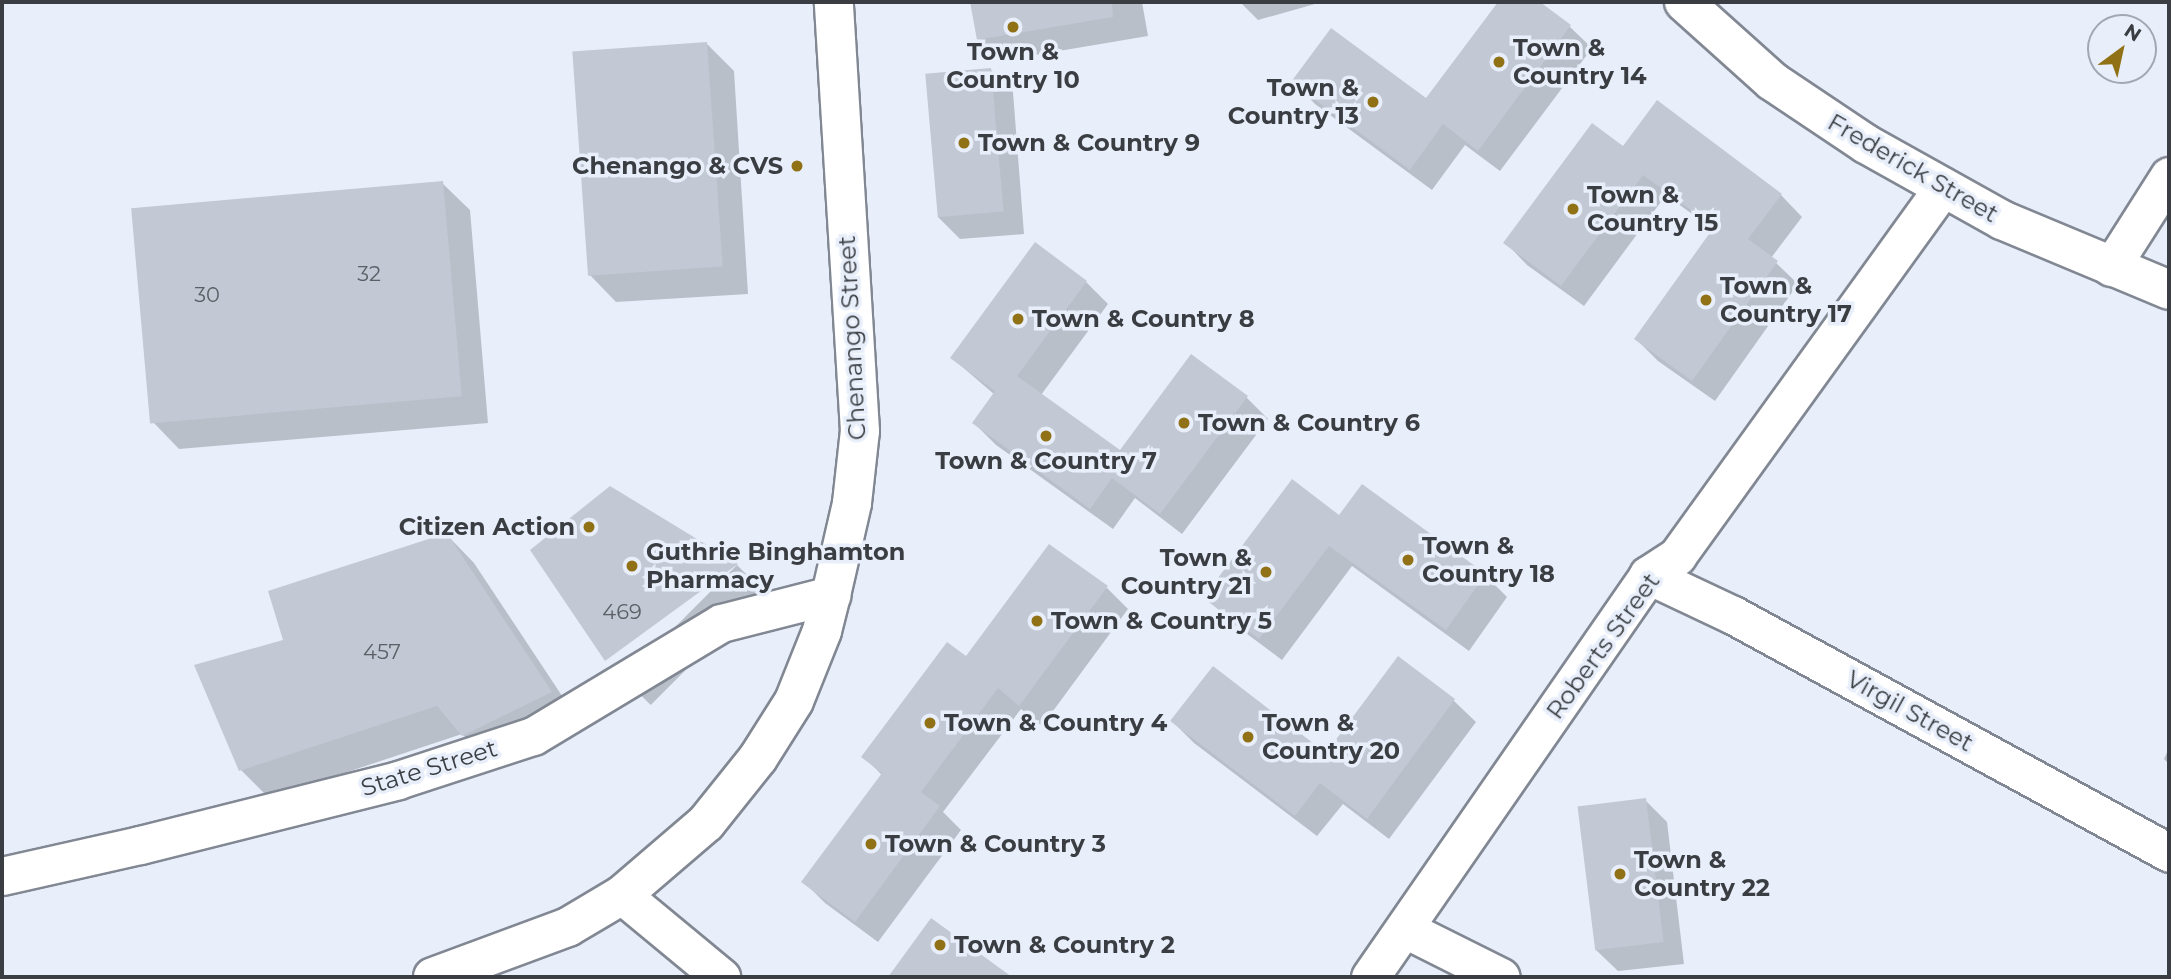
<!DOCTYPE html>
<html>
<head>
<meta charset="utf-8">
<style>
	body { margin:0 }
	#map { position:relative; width:2171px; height:979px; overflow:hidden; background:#e8effb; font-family:Montserrat,sans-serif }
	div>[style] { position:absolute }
	.shadow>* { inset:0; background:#0003; transform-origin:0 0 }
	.building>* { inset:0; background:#c2c8d4; transform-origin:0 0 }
	.roads { filter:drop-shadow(2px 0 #828893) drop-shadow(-2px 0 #828893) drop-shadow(0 2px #828893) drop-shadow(0 -2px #828893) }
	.minor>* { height:37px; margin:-18.5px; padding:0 18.5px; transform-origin:18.5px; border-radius:18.5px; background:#fff }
	.tertiary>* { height:38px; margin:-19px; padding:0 19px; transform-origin:19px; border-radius:19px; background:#fff }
	.dots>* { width:19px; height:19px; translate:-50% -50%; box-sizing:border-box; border:4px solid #e8effb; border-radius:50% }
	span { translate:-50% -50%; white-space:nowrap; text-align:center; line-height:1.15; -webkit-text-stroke:7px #e8effb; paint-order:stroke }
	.number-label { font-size:21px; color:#5c6066 }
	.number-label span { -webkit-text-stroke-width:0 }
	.poi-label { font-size:24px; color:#3a3d41; font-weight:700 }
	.left { translate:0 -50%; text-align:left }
	.right { translate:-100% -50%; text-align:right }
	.street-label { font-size:24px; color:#3a3d41 }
	.frame { position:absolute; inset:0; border:4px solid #3a3d41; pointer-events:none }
	.north { position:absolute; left:2087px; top:14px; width:70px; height:70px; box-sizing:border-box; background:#e8effb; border:2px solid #a2a8b1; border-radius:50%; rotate:33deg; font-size:19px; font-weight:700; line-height:28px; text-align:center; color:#3a3d41 }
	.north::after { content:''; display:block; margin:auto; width:24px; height:32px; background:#907116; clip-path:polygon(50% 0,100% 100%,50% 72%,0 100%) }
</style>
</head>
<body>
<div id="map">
	<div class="shadow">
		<div style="clip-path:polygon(972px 2px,1142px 2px,1148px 36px,1000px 61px,979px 40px)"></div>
		<div style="clip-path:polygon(1240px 2px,1322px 2px,1258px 20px)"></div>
		<div style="clip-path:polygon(1500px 2px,1537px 2px,1570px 27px,1592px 48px,1500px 171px,1465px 145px,1432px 190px,1315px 104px,1293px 82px,1427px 100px)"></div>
		<div style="clip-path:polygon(706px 43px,734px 71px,748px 294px,616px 302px,589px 274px)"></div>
		<div style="clip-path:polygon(991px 70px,1013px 92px,1024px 234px,960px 239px,938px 217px)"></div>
		<div style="clip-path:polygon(1623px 148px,1781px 195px,1802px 217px,1771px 258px,1798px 284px,1715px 401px,1658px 361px,1636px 339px,1714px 230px,1666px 195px,1584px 306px,1527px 265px,1506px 243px)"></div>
		<div style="clip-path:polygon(442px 183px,470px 210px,488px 423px,179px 449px,152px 421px)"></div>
		<div style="clip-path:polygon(1035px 244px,1086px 282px,1108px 304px,1041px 395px,1120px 452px,1246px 397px,1268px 419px,1182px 534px,1135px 498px,1113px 529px,996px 445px,974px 423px,995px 395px,952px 358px)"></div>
		<div style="clip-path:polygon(1362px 487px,1485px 575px,1507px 597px,1469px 651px,1352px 566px,1282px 660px,1227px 619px,1206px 597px,1340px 517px)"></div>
		<div style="clip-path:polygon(447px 535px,474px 563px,578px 720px,491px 763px,462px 734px,269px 798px,241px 770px,285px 641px)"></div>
		<div style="left:737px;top:565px;width:38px;height:160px;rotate:45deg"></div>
		<div style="clip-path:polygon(1107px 588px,1128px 609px,1042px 726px,1021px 709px,943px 812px,961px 830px,878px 942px,825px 903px,803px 881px,882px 775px,864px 757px,966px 658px)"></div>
		<div style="clip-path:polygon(1398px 659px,1454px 701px,1476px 722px,1389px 839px,1343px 804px,1317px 836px,1194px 743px,1172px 721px,1326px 755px)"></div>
		<div style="clip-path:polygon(2169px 748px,2169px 764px,2164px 759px)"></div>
		<div style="clip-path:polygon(1645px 800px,1667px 822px,1684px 964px,1618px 971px,1596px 950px)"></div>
		<div style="clip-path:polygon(932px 920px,1009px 977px,899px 977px,894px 972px)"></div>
	</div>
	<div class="building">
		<div style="clip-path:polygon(970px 2px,1112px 2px,1113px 17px,977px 40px)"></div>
		<div style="clip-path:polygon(1498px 2px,1540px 2px,1571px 25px,1478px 151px,1443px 124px,1410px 170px,1291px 82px,1331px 28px,1426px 98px)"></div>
		<div style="left:707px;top:42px;width:225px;height:135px;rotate:86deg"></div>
		<div style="left:991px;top:68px;width:144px;height:66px;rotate:85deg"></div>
		<div style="clip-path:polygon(1657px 100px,1782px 194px,1748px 239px,1778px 261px,1692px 381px,1634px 339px,1714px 227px,1643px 175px,1561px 286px,1503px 243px,1592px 123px,1623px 146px)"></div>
		<div style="left:443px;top:181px;width:216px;height:313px;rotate:85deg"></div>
		<div style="clip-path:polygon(1035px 242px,1087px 281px,1017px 376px,1120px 450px,1191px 354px,1248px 396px,1160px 514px,1112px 478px,1090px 509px,972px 423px,995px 391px,950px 358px)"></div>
		<div style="clip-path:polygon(1292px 479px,1339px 515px,1362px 484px,1486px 574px,1446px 630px,1329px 546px,1259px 639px,1203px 598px)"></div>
		<div style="clip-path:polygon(610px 486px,738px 564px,605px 661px,530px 550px)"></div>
		<div style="clip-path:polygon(447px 533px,552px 692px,462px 736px,437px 706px,239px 771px,194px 665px,283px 640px,268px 591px)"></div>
		<div style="clip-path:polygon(1049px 544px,1108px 586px,1019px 706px,998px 688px,921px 792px,940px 806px,855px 922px,801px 882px,882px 773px,861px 757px,947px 642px,966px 656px)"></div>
		<div style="clip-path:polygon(1398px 656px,1455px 699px,1367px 819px,1320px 783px,1295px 816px,1170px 721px,1213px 666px,1326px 753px)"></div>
		<div style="left:1646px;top:798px;width:145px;height:69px;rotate:83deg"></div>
		<div style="clip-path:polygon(931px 918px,1012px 977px,888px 977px)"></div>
	</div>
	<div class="roads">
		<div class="minor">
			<div style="left:2111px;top:267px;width:108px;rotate:-57.5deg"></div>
			<div style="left:1648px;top:575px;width:94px;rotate:25.2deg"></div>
			<div style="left:1733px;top:615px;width:497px;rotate:28.6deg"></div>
			<div style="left:2px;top:876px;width:141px;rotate:-12.7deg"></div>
			<div style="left:140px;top:845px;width:266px;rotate:-14.1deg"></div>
			<div style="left:398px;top:780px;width:142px;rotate:-18.1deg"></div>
			<div style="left:533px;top:736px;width:219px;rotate:-31deg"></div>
			<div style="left:721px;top:623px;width:114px;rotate:-14.3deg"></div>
			<div style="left:622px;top:895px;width:129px;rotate:39.6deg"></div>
			<div style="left:1405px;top:929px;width:107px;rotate:26.6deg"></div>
			<div style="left:1370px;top:977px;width:489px;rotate:-55.3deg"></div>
			<div style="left:1648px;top:575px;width:35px;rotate:-33deg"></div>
			<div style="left:1677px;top:556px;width:455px;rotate:-54.2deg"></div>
		</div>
		<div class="tertiary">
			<div style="left:1684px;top:2px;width:118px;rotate:41.9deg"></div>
			<div style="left:1772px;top:81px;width:113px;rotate:33.8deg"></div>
			<div style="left:1866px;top:144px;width:156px;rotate:29.2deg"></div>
			<div style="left:2002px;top:220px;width:181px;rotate:22.7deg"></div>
			<div style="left:433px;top:977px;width:144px;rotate:-20.3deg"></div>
			<div style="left:568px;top:927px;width:63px;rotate:-30.7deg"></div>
			<div style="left:622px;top:895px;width:111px;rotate:-40.6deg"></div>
			<div style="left:706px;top:823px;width:83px;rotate:-51.3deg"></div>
			<div style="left:758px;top:758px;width:67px;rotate:-57.7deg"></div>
			<div style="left:794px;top:701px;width:75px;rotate:-68.2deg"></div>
			<div style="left:822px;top:631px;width:37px;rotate:-76deg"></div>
			<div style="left:831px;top:595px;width:94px;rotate:-77.1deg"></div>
			<div style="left:852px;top:503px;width:72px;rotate:-83.7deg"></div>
			<div style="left:860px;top:431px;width:430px;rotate:-93.5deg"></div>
		</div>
	</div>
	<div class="dots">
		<div style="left:1013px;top:27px;background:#907116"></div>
		<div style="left:1499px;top:62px;background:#907116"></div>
		<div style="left:1373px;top:102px;background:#907116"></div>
		<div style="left:964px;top:143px;background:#907116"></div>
		<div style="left:797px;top:166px;background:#907116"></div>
		<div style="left:1573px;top:209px;background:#907116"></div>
		<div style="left:1706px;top:300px;background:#907116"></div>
		<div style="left:1018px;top:319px;background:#907116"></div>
		<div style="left:1184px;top:423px;background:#907116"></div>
		<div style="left:1046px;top:436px;background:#907116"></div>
		<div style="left:589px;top:527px;background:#907116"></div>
		<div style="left:1408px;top:560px;background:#907116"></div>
		<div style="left:632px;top:566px;background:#907116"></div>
		<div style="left:1266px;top:572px;background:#907116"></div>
		<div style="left:1037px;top:621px;background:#907116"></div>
		<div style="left:930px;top:723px;background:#907116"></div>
		<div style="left:1248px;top:737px;background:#907116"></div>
		<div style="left:871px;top:844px;background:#907116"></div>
		<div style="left:1620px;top:874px;background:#907116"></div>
		<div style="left:940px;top:945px;background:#907116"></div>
	</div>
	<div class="number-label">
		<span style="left:369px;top:274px">32</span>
		<span style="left:207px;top:295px">30</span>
		<span style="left:622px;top:612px">469</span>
		<span style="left:382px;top:652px">457</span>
	</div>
	<div class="poi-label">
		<span class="left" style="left:1513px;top:62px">Town &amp;<br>Country 14</span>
		<span style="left:1013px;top:66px">Town &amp;<br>Country 10</span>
		<span class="right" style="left:1359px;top:102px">Town &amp;<br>Country 13</span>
		<span class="left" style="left:978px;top:143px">Town &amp; Country 9</span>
		<span class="right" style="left:783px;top:166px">Chenango &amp; CVS</span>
		<span class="left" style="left:1587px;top:209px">Town &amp;<br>Country 15</span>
		<span class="left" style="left:1720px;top:300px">Town &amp;<br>Country 17</span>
		<span class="left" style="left:1032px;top:319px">Town &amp; Country 8</span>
		<span class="left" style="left:1198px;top:423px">Town &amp; Country 6</span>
		<span style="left:1046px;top:461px">Town &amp; Country 7</span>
		<span class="right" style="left:575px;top:527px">Citizen Action</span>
		<span class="left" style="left:1422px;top:560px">Town &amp;<br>Country 18</span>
		<span class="left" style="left:646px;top:566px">Guthrie Binghamton<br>Pharmacy</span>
		<span class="right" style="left:1252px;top:572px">Town &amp;<br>Country 21</span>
		<span class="left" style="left:1051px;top:621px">Town &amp; Country 5</span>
		<span class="left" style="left:944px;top:723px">Town &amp; Country 4</span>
		<span class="left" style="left:1262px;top:737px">Town &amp;<br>Country 20</span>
		<span class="left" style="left:885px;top:844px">Town &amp; Country 3</span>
		<span class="left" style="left:1634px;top:874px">Town &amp;<br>Country 22</span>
		<span class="left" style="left:954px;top:945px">Town &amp; Country 2</span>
	</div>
	<div class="street-label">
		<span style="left:1913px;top:168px;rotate:30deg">Frederick Street</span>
		<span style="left:852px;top:338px;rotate:-93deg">Chenango Street</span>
		<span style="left:1603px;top:646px;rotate:-54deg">Roberts Street</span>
		<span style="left:1910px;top:711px;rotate:29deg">Virgil Street</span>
		<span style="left:429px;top:768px;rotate:-17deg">State Street</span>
	</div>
	<div class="frame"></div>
	<div class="north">N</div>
</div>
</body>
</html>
